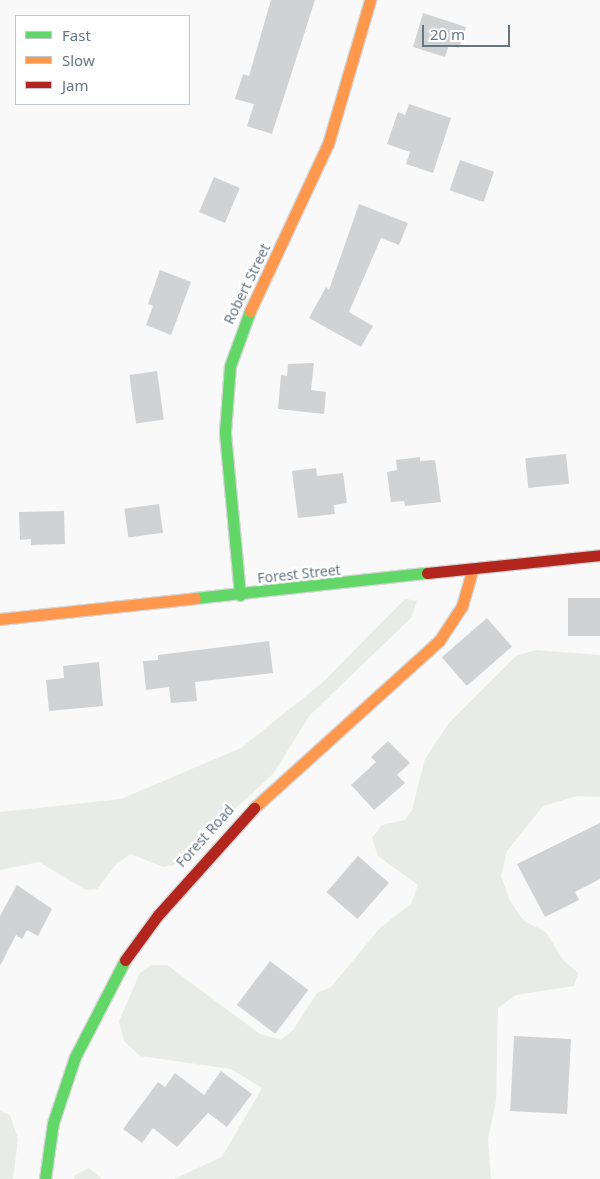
<!DOCTYPE html>
<html>
<head>
<meta charset="utf-8">
<style>
	body { margin:0 }
	#map { position:relative; width:600px; height:1179px; overflow:hidden; background:#f9f9f9; font-family:"Noto Sans",sans-serif }
	div>[style] { position:absolute }
	.green>* { inset:0; background:#e8ebe6 }
	.building>* { inset:0; background:#d0d2d3; transform-origin:0 0 }
	.roads { filter:drop-shadow(1px 0 #d5d6d7) drop-shadow(-1px 0 #d5d6d7) drop-shadow(0 1px #d5d6d7) drop-shadow(0 -1px #d5d6d7) }
	.fast>* { height:11px; margin:-5.5px; padding:0 5.5px; transform-origin:5.5px; border-radius:5.5px; background:#63d668 }
	.slow>* { height:11px; margin:-5.5px; padding:0 5.5px; transform-origin:5.5px; border-radius:5.5px; background:#ff974d }
	.jam>* { height:11px; margin:-5.5px; padding:0 5.5px; transform-origin:5.5px; border-radius:5.5px; background:#b3261e }
	span { translate:-50% -50%; white-space:nowrap; text-align:center; line-height:1.15; -webkit-text-stroke:5px #fff; paint-order:stroke }
	.street-label { font-size:14px; color:#657683 }
	.legend { position:absolute; left:15px; top:15px; width:175px; height:90px; box-sizing:border-box; background:#fff; border:1px solid #c1c8cd; margin:0; padding:6px 9px; list-style:none; font-size:15px; color:#657683 }
	.legend li { display:flex; align-items:center; gap:10px; height:25px }
	.legend b { width:25px; border:1px solid #c1c8cd }
	.scale { position:absolute; left:422px; top:25px; width:88px; height:22px; box-sizing:border-box; border:2px solid #657683; border-top:0; padding-left:6px; font-size:15px; line-height:18px; white-space:nowrap; color:#657683; -webkit-text-stroke:4px #fff; paint-order:stroke }
</style>
</head>
<body>
<div id="map">
	<div class="green">
		<div style="clip-path:polygon(405px 599px,417px 601px,411px 618px,310px 715px,273px 774px,174px 865px,163px 867px,131px 854px,117px 863px,97px 889px,86px 890px,39px 862px,0 870px,0 812px,121px 799px,241px 748px,322px 683px)"></div>
		<div style="clip-path:polygon(535px 650px,600px 655px,600px 797px,577px 796px,543px 806px,507px 851px,501px 876px,510px 901px,524px 921px,546px 932px,563px 960px,578px 973px,574px 986px,516px 995px,498px 1008px,496px 1101px,488px 1139px,491px 1179px,174px 1179px,222px 1157px,262px 1088px,231px 1069px,140px 1056px,124px 1041px,119px 1021px,140px 973px,151px 965px,167px 965px,260px 1034px,281px 1040px,293px 1030px,317px 993px,331px 987px,380px 928px,411px 904px,418px 885px,378px 856px,372px 838px,382px 825px,405px 820px,412px 810px,425px 759px,449px 723px,516px 656px)"></div>
		<div style="clip-path:polygon(0 1111px,10px 1115px,18px 1139px,13px 1179px,0 1179px)"></div>
		<div style="clip-path:polygon(89px 1168px,102px 1179px,74px 1179px,75px 1175px)"></div>
	</div>
	<div class="building">
		<div style="clip-path:polygon(271px 0,315px 0,272px 134px,247px 126px,254px 104px,235px 99px,243px 74px,249px 76px)"></div>
		<div style="clip-path:polygon(423px 13px,466px 27px,459px 48px,449px 45px,445px 57px,413px 47px)"></div>
		<div style="clip-path:polygon(409px 104px,451px 118px,433px 173px,406px 164px,410px 152px,387px 144px,398px 112px,405px 115px)"></div>
		<div style="left:460px;top:160px;width:36px;height:32px;rotate:19deg"></div>
		<div style="left:214px;top:177px;width:28px;height:38px;rotate:23deg"></div>
		<div style="clip-path:polygon(359px 204px,408px 223px,399px 245px,381px 238px,349px 312px,373px 326px,361px 347px,309px 318px,326px 287px,329px 290px)"></div>
		<div style="clip-path:polygon(160px 270px,191px 282px,171px 335px,146px 325px,153px 306px,148px 304px)"></div>
		<div style="clip-path:polygon(314px 363px,311px 390px,326px 392px,324px 414px,278px 409px,281px 375px,287px 376px,288px 364px)"></div>
		<div style="left:157px;top:371px;width:49px;height:28px;rotate:82deg"></div>
		<div style="left:566px;top:454px;width:30px;height:41px;rotate:84deg"></div>
		<div style="clip-path:polygon(420px 457px,420px 461px,435px 460px,441px 502px,405px 506px,404px 501px,391px 502px,387px 472px,397px 470px,396px 460px)"></div>
		<div style="clip-path:polygon(316px 468px,317px 476px,343px 473px,347px 503px,334px 505px,335px 514px,298px 518px,292px 471px)"></div>
		<div style="left:159px;top:504px;width:29px;height:35px;rotate:82deg"></div>
		<div style="clip-path:polygon(64px 511px,65px 544px,31px 545px,31px 539px,20px 540px,19px 512px)"></div>
		<div style="left:600px;top:598px;width:38px;height:32px;rotate:90deg"></div>
		<div style="left:487px;top:618px;width:38px;height:60px;rotate:49deg"></div>
		<div style="clip-path:polygon(269px 641px,273px 673px,195px 682px,197px 701px,171px 703px,169px 687px,146px 690px,143px 661px,158px 660px,158px 655px)"></div>
		<div style="clip-path:polygon(99px 662px,103px 706px,49px 711px,46px 680px,64px 678px,63px 666px)"></div>
		<div style="clip-path:polygon(388px 741px,410px 763px,397px 775px,405px 783px,374px 810px,351px 785px,376px 762px,371px 757px)"></div>
		<div style="clip-path:polygon(600px 823px,600px 879px,575px 892px,579px 900px,545px 917px,517px 864px)"></div>
		<div style="left:358px;top:856px;width:41px;height:48px;rotate:41deg"></div>
		<div style="clip-path:polygon(17px 885px,52px 909px,38px 936px,27px 930px,22px 939px,16px 935px,0 966px,0 916px)"></div>
		<div style="left:270px;top:961px;width:48px;height:55px;rotate:37deg"></div>
		<div style="left:571px;top:1039px;width:75px;height:57px;rotate:93deg"></div>
		<div style="clip-path:polygon(221px 1071px,252px 1094px,227px 1127px,208px 1113px,177px 1147px,153px 1128px,142px 1143px,123px 1129px,158px 1082px,165px 1087px,175px 1073px,204px 1095px)"></div>
	</div>
	<div class="roads">
		<div class="fast">
			<div style="left:240px;top:595px;width:164px;rotate:-95.3deg"></div>
			<div style="left:225px;top:432px;width:66px;rotate:-85.7deg"></div>
			<div style="left:230px;top:366px;width:59px;rotate:-70deg"></div>
			<div style="left:195px;top:598px;width:233px;rotate:-6.2deg"></div>
			<div style="left:45px;top:1179px;width:57px;rotate:-81.9deg"></div>
			<div style="left:53px;top:1123px;width:70px;rotate:-71.6deg"></div>
			<div style="left:75px;top:1057px;width:109px;rotate:-62.7deg"></div>
		</div>
		<div class="slow">
			<div style="left:250px;top:311px;width:184px;rotate:-65deg"></div>
			<div style="left:328px;top:144px;width:150px;rotate:-73.7deg"></div>
			<div style="left:0;top:619px;width:196px;rotate:-6.1deg"></div>
			<div style="left:254px;top:808px;width:249px;rotate:-42.1deg"></div>
			<div style="left:439px;top:641px;width:42px;rotate:-56.7deg"></div>
			<div style="left:462px;top:606px;width:37px;rotate:-74deg"></div>
		</div>
		<div class="jam">
			<div style="left:427px;top:573px;width:174px;rotate:-5.9deg"></div>
			<div style="left:125px;top:960px;width:56px;rotate:-53.7deg"></div>
			<div style="left:158px;top:915px;width:144px;rotate:-48.1deg"></div>
		</div>
	</div>
	<div class="street-label">
		<span style="left:247px;top:284px;rotate:-64deg">Robert Street</span>
		<span style="left:299px;top:574px;rotate:-6deg">Forest Street</span>
		<span style="left:205px;top:836px;rotate:-48deg">Forest Road</span>
	</div>
	<ul class="legend">
	<li><b style="height:6px;background:#63d668"></b>Fast</li>
	<li><b style="height:6px;background:#ff974d"></b>Slow</li>
	<li><b style="height:6px;background:#b3261e"></b>Jam</li>
	</ul>
	<div class="scale">20 m</div>
</div>
</body>
</html>
